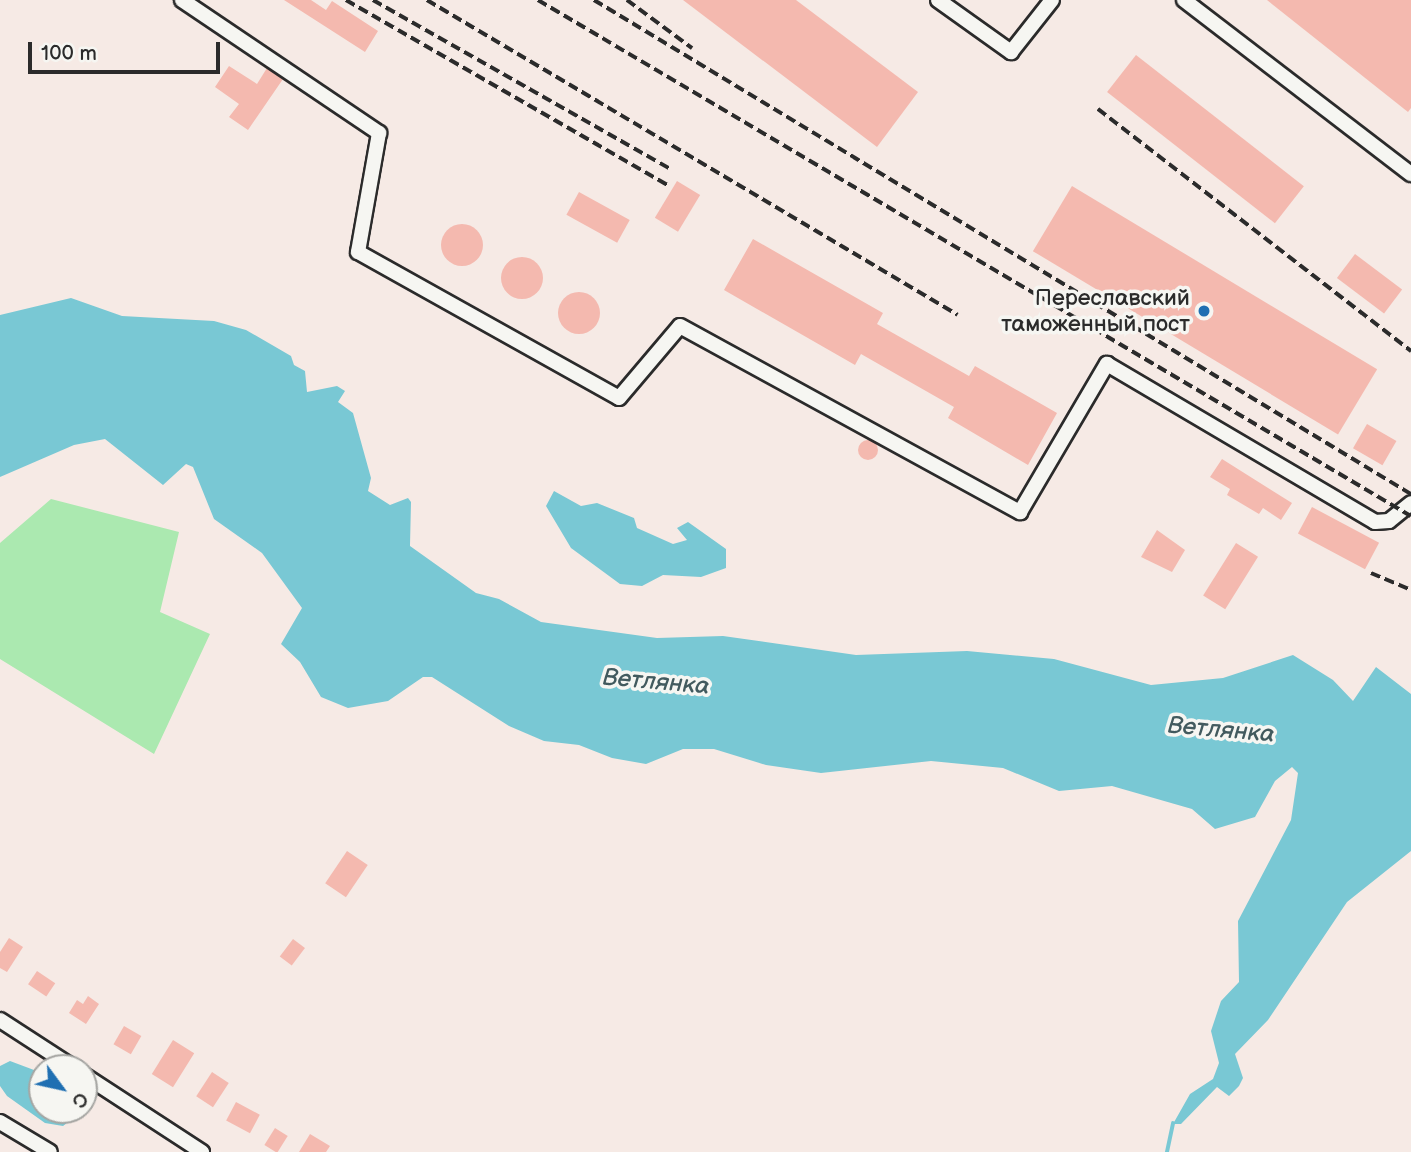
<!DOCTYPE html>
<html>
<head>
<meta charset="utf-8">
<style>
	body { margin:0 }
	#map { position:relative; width:1411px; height:1152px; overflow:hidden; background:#f6eae5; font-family:"Balsamiq Sans",sans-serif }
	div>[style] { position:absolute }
	.green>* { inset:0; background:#abe9b0 }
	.water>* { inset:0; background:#79c8d4 }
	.stream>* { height:3.5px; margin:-1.75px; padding:0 1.75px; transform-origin:1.75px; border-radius:1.75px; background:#79c8d4 }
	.building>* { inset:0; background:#f4b9af; transform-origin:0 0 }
	.round { border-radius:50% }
	.roads { filter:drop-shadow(2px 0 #2b2b2b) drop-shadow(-2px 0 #2b2b2b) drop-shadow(0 2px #2b2b2b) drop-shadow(0 -2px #2b2b2b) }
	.minor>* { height:14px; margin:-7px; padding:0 7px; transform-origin:7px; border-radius:7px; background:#f6f6f2 }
	.rail>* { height:3.5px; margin-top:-1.75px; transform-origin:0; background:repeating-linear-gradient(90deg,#2b2b2b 0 10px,transparent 0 15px) }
	.dots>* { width:19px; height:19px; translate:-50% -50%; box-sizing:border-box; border:4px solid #f6f6f2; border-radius:50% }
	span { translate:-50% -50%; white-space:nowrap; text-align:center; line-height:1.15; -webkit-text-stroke:7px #f6f6f2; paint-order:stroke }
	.poi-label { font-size:23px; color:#2b2b2b }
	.right { translate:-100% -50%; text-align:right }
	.water-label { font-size:24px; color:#425a5e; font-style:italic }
	.north { position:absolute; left:28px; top:1054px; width:70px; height:70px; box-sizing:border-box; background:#f6f6f2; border:2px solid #a5a5a2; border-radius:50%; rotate:123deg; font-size:19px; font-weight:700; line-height:28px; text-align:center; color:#2b2b2b }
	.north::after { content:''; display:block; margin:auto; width:24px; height:32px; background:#1f6fb2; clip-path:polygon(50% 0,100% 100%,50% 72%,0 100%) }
	.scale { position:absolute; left:28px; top:42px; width:192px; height:32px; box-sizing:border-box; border:4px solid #2b2b2b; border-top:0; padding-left:9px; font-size:21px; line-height:24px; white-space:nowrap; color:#2b2b2b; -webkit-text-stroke:5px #f6f6f2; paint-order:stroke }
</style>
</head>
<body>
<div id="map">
	<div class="green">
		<div style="clip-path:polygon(51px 499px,179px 532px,160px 612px,210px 634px,154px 754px,0 659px,0 543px)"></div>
	</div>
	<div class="water">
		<div style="clip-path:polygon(71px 298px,122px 316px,214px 321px,246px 330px,291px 356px,294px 365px,305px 371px,307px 392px,337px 386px,345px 391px,338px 402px,353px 413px,371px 478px,368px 491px,390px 505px,408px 498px,411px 502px,410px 546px,476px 593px,499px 599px,541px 622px,657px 638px,723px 636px,856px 655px,967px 651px,1054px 659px,1151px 685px,1223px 678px,1293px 655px,1333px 680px,1353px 701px,1376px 667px,1411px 694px,1411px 851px,1347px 902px,1268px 1020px,1235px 1054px,1243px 1078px,1239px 1086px,1229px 1096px,1217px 1087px,1181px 1124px,1173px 1124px,1190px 1094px,1213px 1079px,1219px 1063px,1211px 1031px,1221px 1001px,1239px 982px,1238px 921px,1291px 820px,1298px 773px,1292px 767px,1275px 781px,1255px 817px,1215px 829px,1192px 809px,1112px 786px,1059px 791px,1003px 768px,931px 761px,821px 773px,766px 765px,714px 749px,683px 749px,646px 764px,612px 758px,579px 745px,544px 741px,509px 726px,432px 677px,423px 677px,388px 701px,348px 708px,321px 697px,300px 662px,281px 644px,302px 608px,262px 553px,214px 519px,193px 467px,186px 464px,163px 485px,105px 439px,74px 445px,0 477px,0 315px)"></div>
		<div style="clip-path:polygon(554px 491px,581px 506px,597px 503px,634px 518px,637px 528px,673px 544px,687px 540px,677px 528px,688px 522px,726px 549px,726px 568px,701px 577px,663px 575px,642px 586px,620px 584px,571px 548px,546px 506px)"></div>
		<div style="clip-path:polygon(10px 1061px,42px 1073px,42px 1110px,77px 1110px,76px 1116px,63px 1126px,45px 1123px,7px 1096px,0 1086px,0 1066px)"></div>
	</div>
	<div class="stream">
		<div style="left:1167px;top:1152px;width:29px;rotate:-78deg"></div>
	</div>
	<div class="building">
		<div style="clip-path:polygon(284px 0,311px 0,326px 10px,332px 1px,378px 31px,365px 52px)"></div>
		<div style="clip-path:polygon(683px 0,796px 0,918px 92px,877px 147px)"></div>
		<div style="clip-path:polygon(1267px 0,1411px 0,1411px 108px,1408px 112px)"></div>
		<div style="left:1136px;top:55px;width:213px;height:47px;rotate:38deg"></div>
		<div style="clip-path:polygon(229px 66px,257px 84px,267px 68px,283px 79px,248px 130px,229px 117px,239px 104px,215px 87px)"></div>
		<div style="left:677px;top:181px;width:27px;height:43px;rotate:31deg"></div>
		<div style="left:1072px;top:186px;width:356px;height:76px;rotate:31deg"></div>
		<div style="left:579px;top:192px;width:58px;height:26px;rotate:29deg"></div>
		<div class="round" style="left:441px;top:224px;width:42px;height:42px"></div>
		<div style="clip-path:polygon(753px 239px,883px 313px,877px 324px,969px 376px,975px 366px,1057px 413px,1028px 465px,948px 418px,954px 407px,861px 354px,855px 365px,724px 290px)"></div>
		<div style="left:1355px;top:254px;width:59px;height:30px;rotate:37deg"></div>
		<div class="round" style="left:501px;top:257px;width:42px;height:42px"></div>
		<div class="round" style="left:558px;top:292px;width:42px;height:42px"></div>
		<div style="left:1367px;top:424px;width:34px;height:28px;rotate:30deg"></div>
		<div class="round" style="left:858px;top:440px;width:20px;height:20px"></div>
		<div style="clip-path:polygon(1222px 459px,1292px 503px,1281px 520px,1263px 508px,1259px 514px,1227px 495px,1230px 489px,1210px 477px)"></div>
		<div style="left:1312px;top:507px;width:76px;height:30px;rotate:28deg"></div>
		<div style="clip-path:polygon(1157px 530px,1185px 550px,1172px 572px,1141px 557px)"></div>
		<div style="left:1236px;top:543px;width:26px;height:62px;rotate:32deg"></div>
		<div style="left:347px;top:851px;width:25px;height:39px;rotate:34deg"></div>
		<div style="clip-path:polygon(9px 938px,23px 947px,7px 972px,0 968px,0 952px)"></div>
		<div style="left:293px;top:939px;width:15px;height:22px;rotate:37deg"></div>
		<div style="left:37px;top:971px;width:22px;height:16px;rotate:34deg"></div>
		<div style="clip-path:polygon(88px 996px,99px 1004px,86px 1024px,69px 1013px,77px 1000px,83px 1004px)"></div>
		<div style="left:124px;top:1026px;width:20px;height:21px;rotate:30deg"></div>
		<div style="left:173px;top:1040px;width:25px;height:40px;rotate:32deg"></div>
		<div style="left:212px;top:1072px;width:20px;height:29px;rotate:33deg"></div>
		<div style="left:236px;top:1102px;width:27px;height:21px;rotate:28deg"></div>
		<div style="left:275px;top:1128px;width:15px;height:20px;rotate:32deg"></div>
		<div style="clip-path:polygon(310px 1134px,330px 1146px,326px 1152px,299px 1152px)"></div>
	</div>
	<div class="roads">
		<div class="minor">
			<div style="left:182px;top:0;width:238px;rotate:34deg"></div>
			<div style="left:379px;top:133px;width:121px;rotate:100deg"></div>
			<div style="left:358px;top:252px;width:299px;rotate:29.2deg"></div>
			<div style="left:619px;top:398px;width:94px;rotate:-49.7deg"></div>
			<div style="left:680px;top:326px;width:388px;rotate:28.7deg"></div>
			<div style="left:1020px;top:512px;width:172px;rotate:-59.6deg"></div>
			<div style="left:1107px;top:364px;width:311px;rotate:30.5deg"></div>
			<div style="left:1375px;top:522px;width:14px;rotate:-4deg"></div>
			<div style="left:1389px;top:521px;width:28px;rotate:-39deg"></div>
			<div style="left:938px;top:0;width:90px;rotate:35.5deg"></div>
			<div style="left:1011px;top:52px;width:66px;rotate:-51.7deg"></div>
			<div style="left:1184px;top:0;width:286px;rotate:37.5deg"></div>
			<div style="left:0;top:1020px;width:88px;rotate:33deg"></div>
			<div style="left:84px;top:1075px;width:141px;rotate:33.1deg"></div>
			<div style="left:0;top:1122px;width:58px;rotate:31deg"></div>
		</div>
	</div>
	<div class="rail">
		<div style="left:346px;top:0;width:373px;rotate:29.9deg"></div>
		<div style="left:373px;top:0;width:344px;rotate:29.6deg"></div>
		<div style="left:427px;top:0;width:617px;rotate:30.68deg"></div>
		<div style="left:538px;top:0;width:1014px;rotate:30.59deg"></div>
		<div style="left:594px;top:0;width:955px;rotate:31.16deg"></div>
		<div style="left:627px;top:0;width:81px;rotate:36.4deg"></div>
		<div style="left:1098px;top:109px;width:396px;rotate:37.7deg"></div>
		<div style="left:1371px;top:573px;width:43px;rotate:23deg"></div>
	</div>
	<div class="dots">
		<div style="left:1204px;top:311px;background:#1f6fb2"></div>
	</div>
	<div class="poi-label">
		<span class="right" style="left:1190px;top:311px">Переславский<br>таможенный пост</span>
	</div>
	<div class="water-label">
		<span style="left:656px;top:682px;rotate:5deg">Ветлянка</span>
		<span style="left:1221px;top:730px;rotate:5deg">Ветлянка</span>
	</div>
	<div class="north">С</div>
	<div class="scale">100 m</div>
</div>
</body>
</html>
